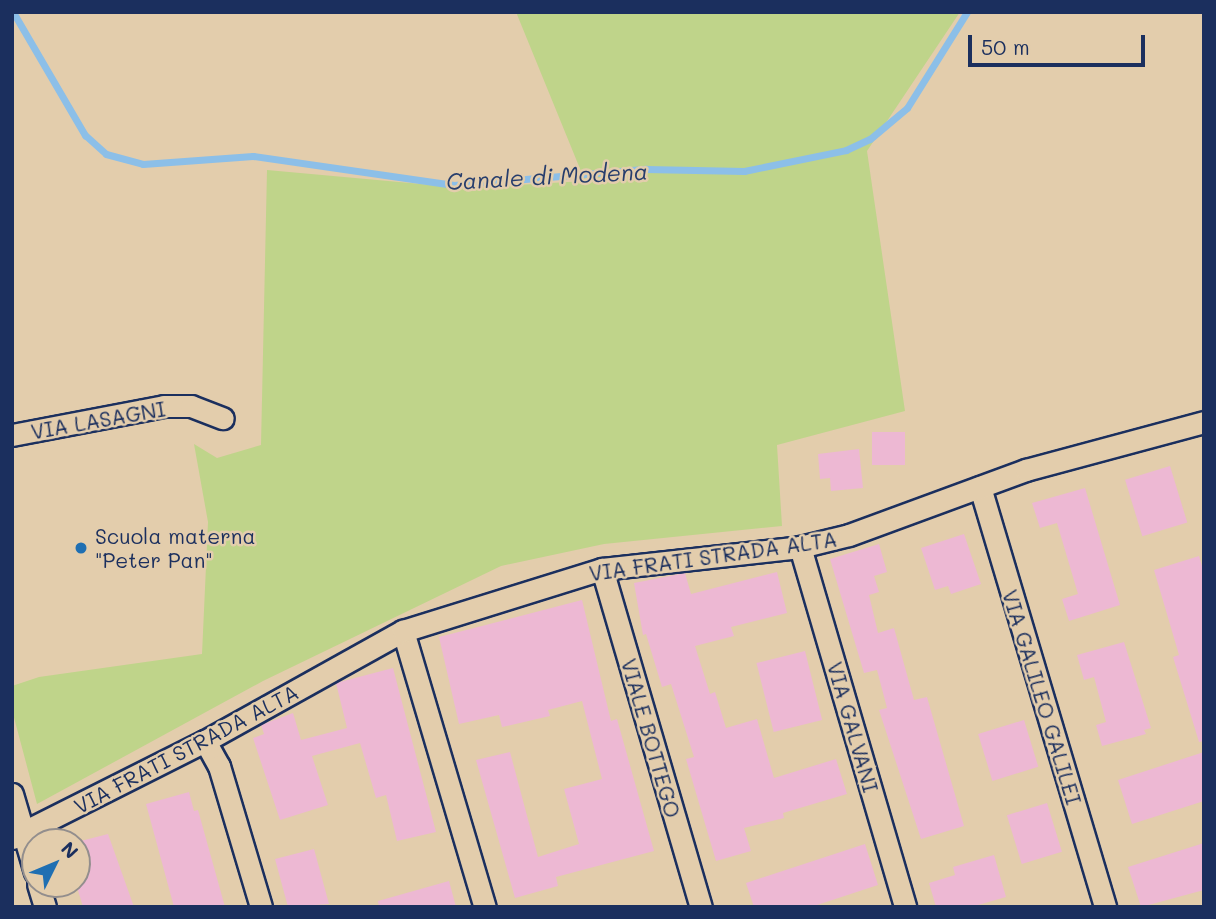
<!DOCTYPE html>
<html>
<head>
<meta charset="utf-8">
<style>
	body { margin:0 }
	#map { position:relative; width:1216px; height:919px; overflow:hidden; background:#e3cdac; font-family:Mali,sans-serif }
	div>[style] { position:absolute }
	.green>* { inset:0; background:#bfd48a }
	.stream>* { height:7px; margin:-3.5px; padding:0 3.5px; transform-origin:3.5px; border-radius:3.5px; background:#8cbfe8 }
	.building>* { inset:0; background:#edb8d3; transform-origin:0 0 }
	.roads { filter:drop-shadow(2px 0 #1b2f5e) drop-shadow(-2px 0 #1b2f5e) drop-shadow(0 2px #1b2f5e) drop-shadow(0 -2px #1b2f5e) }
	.minor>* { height:21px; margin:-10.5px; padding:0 10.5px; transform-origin:10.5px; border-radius:10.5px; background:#e3cdac }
	.dots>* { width:19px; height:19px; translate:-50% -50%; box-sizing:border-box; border:4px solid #e3cdac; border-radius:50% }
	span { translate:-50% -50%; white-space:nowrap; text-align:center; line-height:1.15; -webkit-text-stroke:5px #e3cdac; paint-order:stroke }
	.street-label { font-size:21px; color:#1b2f5e }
	.poi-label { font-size:21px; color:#1b2f5e }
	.left { translate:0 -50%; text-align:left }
	.water-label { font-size:23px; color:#263d6c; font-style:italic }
	.frame { position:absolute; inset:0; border:14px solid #1b2f5e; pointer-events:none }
	.north { position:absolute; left:21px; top:828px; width:70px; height:70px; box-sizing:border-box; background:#e3cdac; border:2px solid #938e8d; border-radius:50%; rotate:47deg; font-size:19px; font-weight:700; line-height:28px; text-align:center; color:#1b2f5e }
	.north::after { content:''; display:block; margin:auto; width:24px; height:32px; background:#1f6fb2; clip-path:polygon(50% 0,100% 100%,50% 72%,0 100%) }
	.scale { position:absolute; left:968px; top:35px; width:177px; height:32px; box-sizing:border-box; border:4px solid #1b2f5e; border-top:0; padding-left:9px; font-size:21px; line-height:24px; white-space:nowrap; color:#1b2f5e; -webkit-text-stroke:5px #e3cdac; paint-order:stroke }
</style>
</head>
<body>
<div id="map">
	<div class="green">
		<div style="clip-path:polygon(516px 12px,960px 12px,867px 151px,905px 411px,777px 445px,782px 526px,604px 544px,501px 566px,263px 681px,37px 804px,12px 710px,12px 686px,39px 677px,202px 654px,208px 522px,194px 444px,217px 458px,261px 445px,267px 170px,465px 188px,585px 181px)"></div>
	</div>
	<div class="stream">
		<div style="left:13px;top:12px;width:143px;rotate:59.7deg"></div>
		<div style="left:85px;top:135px;width:28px;rotate:42deg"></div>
		<div style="left:106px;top:154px;width:38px;rotate:15deg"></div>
		<div style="left:143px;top:164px;width:110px;rotate:-4.2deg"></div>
		<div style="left:253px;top:156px;width:203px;rotate:8.2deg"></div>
		<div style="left:454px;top:185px;width:193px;rotate:-4.8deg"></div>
		<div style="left:646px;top:169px;width:98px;rotate:1.2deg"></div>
		<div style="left:744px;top:171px;width:104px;rotate:-11.6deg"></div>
		<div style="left:846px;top:150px;width:26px;rotate:-25deg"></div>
		<div style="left:870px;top:139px;width:48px;rotate:-40deg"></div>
		<div style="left:907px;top:108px;width:113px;rotate:-58deg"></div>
	</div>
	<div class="building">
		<div style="left:872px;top:432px;width:33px;height:33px"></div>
		<div style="clip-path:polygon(859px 449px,863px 488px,831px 491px,830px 478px,820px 479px,818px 454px)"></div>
		<div style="left:1170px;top:466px;width:59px;height:47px;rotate:73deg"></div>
		<div style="clip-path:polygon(1085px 488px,1120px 605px,1069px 621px,1062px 599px,1078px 594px,1057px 523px,1040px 528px,1032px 503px)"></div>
		<div style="clip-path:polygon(964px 534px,981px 584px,951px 594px,948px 586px,935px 590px,921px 548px)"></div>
		<div style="clip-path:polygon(879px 544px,887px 572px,874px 576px,879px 592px,869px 595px,878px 633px,894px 628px,914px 700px,927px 697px,964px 826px,921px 839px,879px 710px,887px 708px,877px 670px,864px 673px,830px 559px)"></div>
		<div style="clip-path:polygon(1199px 556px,1204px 573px,1204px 741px,1199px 742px,1173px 657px,1179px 655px,1154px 570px)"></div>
		<div style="clip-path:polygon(777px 572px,787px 613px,731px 627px,734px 636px,695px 646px,710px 694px,715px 692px,726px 728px,757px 719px,774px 778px,836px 759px,847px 794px,783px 813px,784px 818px,744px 828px,751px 851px,716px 861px,686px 759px,694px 757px,671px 684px,662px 687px,646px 634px,643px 635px,634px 583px,685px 573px,691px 594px)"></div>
		<div style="clip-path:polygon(582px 600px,611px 721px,617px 719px,654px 851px,556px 877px,558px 886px,515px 898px,476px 760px,510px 752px,538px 857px,579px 844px,564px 789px,602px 779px,582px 701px,548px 710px,550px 716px,502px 727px,499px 715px,459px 724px,439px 637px)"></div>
		<div style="clip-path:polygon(1124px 642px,1151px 728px,1144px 730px,1146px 734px,1102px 746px,1096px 725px,1106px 722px,1094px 677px,1084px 680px,1077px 655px)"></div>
		<div style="left:805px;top:651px;width:71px;height:50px;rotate:76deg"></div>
		<div style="clip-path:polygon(393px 668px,436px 832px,397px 841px,386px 795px,376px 798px,360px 743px,312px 756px,328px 805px,280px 820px,253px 738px,264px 734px,261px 725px,293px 713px,301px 740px,347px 728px,336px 683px)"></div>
		<div style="left:1024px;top:720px;width:49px;height:48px;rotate:73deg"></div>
		<div style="clip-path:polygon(1204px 752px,1204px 801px,1132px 824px,1118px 780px)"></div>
		<div style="clip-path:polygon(189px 792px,194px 811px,198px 810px,225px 907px,174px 907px,146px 804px)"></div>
		<div style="left:1047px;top:803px;width:51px;height:42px;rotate:73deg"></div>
		<div style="clip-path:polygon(108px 834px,134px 907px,83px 907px,77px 887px,77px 842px)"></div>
		<div style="clip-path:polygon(1204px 843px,1204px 890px,1141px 907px,1128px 867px)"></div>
		<div style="clip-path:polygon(865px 844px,878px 885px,811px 907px,754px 907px,746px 883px)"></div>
		<div style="clip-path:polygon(314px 849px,329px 904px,288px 907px,275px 859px)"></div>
		<div style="clip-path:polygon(994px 855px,1006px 897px,971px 907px,936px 907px,929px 883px,955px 875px,953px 867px)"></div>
		<div style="clip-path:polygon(449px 881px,456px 907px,379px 907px,378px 901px)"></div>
	</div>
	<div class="roads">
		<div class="minor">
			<div style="left:12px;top:435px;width:155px;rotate:-10.8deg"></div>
			<div style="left:164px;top:406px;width:27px"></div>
			<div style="left:191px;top:406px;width:34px;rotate:21deg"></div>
			<div style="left:980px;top:487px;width:438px;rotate:73.4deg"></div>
			<div style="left:800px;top:547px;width:375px;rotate:73.7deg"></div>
			<div style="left:602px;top:569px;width:352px;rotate:73.7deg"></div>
			<div style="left:403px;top:631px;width:288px;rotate:73.5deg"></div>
			<div style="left:205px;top:741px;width:29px;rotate:61deg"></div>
			<div style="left:219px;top:766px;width:147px;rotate:73.4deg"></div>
			<div style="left:12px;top:794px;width:81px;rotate:73.6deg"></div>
			<div style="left:12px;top:838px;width:216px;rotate:-26.7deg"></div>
			<div style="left:205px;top:741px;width:227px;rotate:-29.1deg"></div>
			<div style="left:403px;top:631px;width:208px;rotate:-17.3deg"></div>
			<div style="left:602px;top:569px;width:199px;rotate:-6.3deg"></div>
			<div style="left:800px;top:547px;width:50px;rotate:-13.8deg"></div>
			<div style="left:849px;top:535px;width:189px;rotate:-20.2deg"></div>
			<div style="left:1026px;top:470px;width:184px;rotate:-15.1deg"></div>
			<div style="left:38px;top:884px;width:24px;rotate:73deg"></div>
		</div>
	</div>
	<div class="dots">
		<div style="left:81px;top:548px;background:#1f6fb2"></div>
	</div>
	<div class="street-label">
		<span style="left:98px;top:420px;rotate:-10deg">VIA LASAGNI</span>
		<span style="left:713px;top:556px;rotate:-8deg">VIA FRATI STRADA ALTA</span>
		<span style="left:1042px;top:697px;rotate:73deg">VIA GALILEO GALILEI</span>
		<span style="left:853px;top:727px;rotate:74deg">VIA GALVANI</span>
		<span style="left:651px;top:738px;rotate:74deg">VIALE BOTTEGO</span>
		<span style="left:186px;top:749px;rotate:-28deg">VIA FRATI STRADA ALTA</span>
	</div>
	<div class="poi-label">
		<span class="left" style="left:95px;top:548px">Scuola materna<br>"Peter Pan"</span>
	</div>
	<div class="water-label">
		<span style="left:547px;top:176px;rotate:-3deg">Canale di Modena</span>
	</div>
	<div class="frame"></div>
	<div class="north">N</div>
	<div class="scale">50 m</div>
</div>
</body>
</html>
